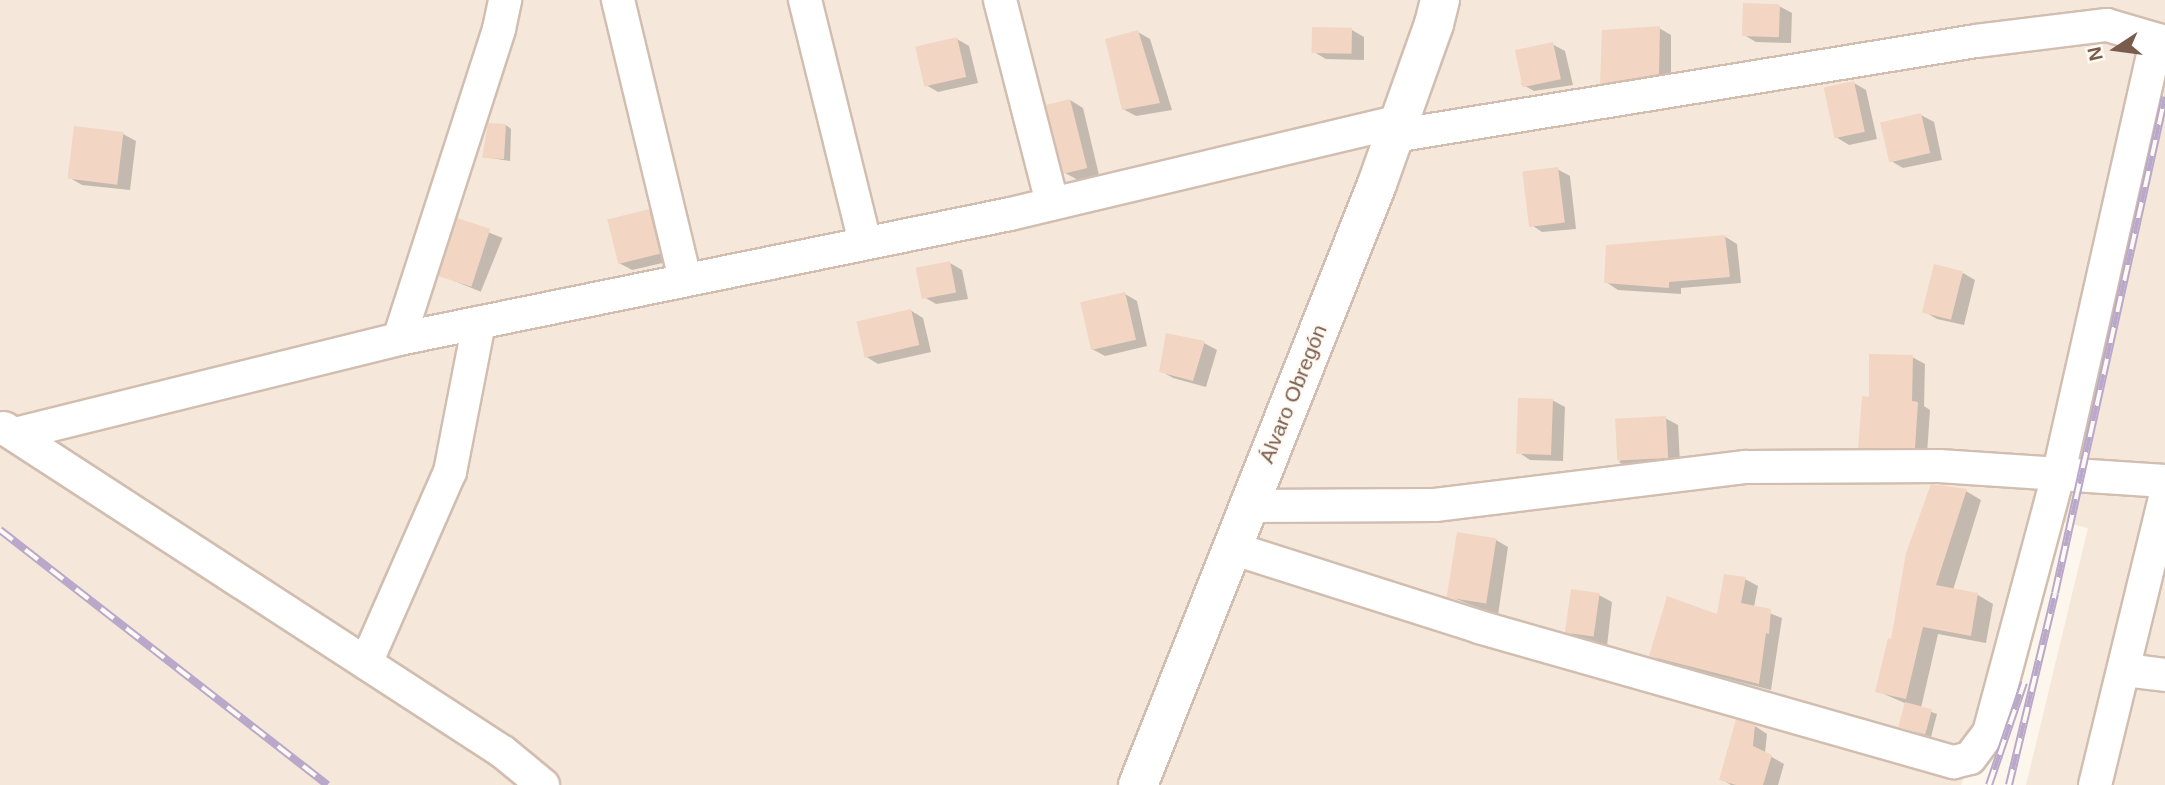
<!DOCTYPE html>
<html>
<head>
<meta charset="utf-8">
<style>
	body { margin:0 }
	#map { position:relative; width:2165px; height:785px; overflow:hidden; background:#fdf6ec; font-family:Helvetica,sans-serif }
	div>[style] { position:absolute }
	.residential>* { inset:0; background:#f5e8da }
	.shadow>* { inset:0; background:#0003; transform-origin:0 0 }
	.building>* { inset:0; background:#f3d5c3; transform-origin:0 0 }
	.roads { filter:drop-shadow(2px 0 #d1beb0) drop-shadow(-2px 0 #d1beb0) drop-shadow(0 2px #d1beb0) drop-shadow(0 -2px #d1beb0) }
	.street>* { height:32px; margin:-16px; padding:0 16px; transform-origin:16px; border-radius:16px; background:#fff }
	.secondary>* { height:38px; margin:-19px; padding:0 19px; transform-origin:19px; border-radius:19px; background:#fff }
	.rail>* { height:8px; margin-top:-4px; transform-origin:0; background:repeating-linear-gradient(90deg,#fffaf3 0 16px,#b9a8c9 0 32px); box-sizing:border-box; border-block:2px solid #b9a8c9 }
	span { translate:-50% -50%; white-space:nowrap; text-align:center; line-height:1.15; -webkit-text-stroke:5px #fffaf3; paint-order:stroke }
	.street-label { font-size:21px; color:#7a5c4d }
	.north { position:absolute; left:2081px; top:14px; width:70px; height:70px; -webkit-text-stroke:5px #fffaf3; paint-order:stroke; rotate:257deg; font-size:19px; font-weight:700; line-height:28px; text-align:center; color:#7a5c4d }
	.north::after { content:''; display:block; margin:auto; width:24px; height:32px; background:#7a5c4d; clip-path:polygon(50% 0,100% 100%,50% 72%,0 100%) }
</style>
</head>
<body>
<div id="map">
	<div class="residential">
		<div style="clip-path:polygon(0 0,2165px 0,2165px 785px,2026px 785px,2088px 528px,2051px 519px,2015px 641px,1961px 785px,0 785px)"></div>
	</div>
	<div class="shadow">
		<div style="clip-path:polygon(1779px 6px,1792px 13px,1791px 43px,1756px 42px,1744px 35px)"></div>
		<div style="clip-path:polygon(1659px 28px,1671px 35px,1671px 81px,1614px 90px,1602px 83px)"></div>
		<div style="clip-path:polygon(1352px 30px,1364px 37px,1364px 60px,1326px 59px,1314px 52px)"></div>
		<div style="clip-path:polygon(1138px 32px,1150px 39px,1172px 110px,1136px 116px,1123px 109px)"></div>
		<div style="clip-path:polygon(957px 39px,969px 46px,978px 83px,938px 92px,926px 85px)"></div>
		<div style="clip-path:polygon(1552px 44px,1565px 51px,1573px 85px,1534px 91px,1521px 84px)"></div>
		<div style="clip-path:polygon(1854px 83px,1866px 90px,1877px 139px,1849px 145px,1836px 137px)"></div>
		<div style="clip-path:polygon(1070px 100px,1083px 108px,1099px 175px,1078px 180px,1065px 173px)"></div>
		<div style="clip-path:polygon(1921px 115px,1934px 122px,1942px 160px,1903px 168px,1891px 161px)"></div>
		<div style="clip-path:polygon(506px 125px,511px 129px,510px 161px,484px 157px)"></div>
		<div style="clip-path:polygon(123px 134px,136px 141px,130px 190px,82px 185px,70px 178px)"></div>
		<div style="clip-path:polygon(1557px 169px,1570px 176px,1576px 229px,1542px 232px,1530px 224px)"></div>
		<div style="clip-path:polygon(649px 211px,661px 218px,671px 261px,632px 270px,619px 263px)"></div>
		<div style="left:458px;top:220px;width:48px;height:58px;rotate:22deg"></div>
		<div style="clip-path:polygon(1724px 236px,1737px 244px,1741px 283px,1681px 288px,1681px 294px,1618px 290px,1606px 282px)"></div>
		<div style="clip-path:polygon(950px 263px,962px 270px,968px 299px,936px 304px,924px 297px)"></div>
		<div style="clip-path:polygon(1963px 273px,1975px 280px,1964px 325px,1937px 319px,1925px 312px)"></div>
		<div style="clip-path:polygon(1125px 294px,1137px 301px,1147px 346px,1105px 356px,1092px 349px)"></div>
		<div style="clip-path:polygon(910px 310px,923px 318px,931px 352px,878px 364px,865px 356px)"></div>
		<div style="clip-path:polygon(1204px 343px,1217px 350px,1206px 387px,1173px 378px,1161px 371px)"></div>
		<div style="clip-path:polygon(1912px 357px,1925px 364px,1924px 406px,1930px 410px,1927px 454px,1872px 454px,1859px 447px,1870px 399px)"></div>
		<div style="clip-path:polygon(1552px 400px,1565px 407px,1563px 461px,1530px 460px,1518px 452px)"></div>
		<div style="clip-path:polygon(1665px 418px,1678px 425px,1680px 464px,1632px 470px,1619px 462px)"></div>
		<div style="clip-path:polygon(1966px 491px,1981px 500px,1953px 590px,1978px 595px,1993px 604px,1986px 643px,1938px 634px,1921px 708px,1937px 714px,1931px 737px,1901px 727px,1907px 704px,1877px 691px,1892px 641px)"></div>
		<div style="clip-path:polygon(1496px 540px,1508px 547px,1498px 615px,1448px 596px)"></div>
		<div style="clip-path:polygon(1745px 579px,1758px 586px,1754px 607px,1782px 618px,1771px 690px,1663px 662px,1651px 655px,1719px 616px)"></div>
		<div style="clip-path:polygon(1599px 595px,1612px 602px,1607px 646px,1580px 639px,1568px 632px)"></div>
		<div style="clip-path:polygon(1755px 726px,1767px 734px,1765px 753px,1784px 764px,1778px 785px,1731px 785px,1721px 779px)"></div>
	</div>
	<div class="building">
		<div style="left:1743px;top:3px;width:37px;height:33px;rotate:2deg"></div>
		<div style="clip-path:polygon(1660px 26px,1659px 74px,1600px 84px,1602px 30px)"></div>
		<div style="left:1312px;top:27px;width:40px;height:26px;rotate:1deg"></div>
		<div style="clip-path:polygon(1138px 30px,1160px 103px,1122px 110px,1105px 39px)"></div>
		<div style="left:957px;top:37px;width:41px;height:43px;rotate:77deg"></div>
		<div style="left:1553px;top:42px;width:38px;height:39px;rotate:78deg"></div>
		<div style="left:1854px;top:81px;width:52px;height:31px;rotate:78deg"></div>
		<div style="left:1070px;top:99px;width:71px;height:25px;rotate:76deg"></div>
		<div style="left:1921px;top:113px;width:41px;height:42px;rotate:77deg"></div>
		<div style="clip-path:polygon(488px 123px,506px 124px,504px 159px,482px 158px)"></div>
		<div style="left:74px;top:126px;width:50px;height:53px;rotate:7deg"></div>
		<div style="left:1558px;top:167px;width:56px;height:36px;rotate:83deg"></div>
		<div style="left:649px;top:209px;width:46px;height:43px;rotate:76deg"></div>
		<div style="left:457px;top:218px;width:35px;height:61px;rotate:18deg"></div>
		<div style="clip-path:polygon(1725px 235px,1730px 277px,1669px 282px,1669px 288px,1604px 283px,1606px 245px)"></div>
		<div style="left:950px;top:261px;width:32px;height:35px;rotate:79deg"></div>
		<div style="left:1934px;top:264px;width:30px;height:50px;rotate:14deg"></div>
		<div style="left:1125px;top:292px;width:49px;height:46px;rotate:77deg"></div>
		<div style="left:911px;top:309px;width:37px;height:56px;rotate:77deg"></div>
		<div style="clip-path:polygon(1166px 333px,1205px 341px,1193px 381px,1159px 372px)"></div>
		<div style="clip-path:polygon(1869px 354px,1913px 355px,1912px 401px,1918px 402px,1915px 448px,1858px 448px,1862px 396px,1869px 397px)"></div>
		<div style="left:1553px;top:399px;width:56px;height:35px;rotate:92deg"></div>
		<div style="left:1666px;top:416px;width:42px;height:51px;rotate:87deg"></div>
		<div style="clip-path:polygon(1931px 484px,1967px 489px,1936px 585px,1978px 593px,1971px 636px,1923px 627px,1906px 699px,1875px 692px,1888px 638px,1891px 639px,1906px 553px)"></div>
		<div style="left:1457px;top:532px;width:40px;height:66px;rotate:9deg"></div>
		<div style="clip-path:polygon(1724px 574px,1746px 577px,1741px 603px,1771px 609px,1769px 634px,1766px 633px,1759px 684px,1649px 656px,1667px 596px,1717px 614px)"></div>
		<div style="left:1571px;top:589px;width:29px;height:44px;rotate:8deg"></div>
		<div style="left:1905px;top:702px;width:28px;height:26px;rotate:15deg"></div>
		<div style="clip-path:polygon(1736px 719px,1755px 725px,1753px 746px,1772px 755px,1763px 785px,1736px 785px,1719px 780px)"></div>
	</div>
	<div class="roads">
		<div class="street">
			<div style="left:618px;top:0;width:288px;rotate:76.5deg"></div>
			<div style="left:805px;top:0;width:250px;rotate:76.1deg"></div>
			<div style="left:1000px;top:0;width:210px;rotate:75.6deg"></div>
			<div style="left:1394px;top:136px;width:590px;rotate:-9.27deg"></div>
			<div style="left:1976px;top:41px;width:132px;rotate:-7deg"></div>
			<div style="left:2107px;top:25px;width:60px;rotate:16.3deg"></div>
			<div style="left:399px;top:339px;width:326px;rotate:-72.1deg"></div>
			<div style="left:499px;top:29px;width:30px;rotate:-78deg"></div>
			<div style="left:4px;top:428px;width:595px;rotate:33deg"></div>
			<div style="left:503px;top:752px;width:52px;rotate:39.5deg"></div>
			<div style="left:15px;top:434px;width:396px;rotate:-13.9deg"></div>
			<div style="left:399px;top:339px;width:624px;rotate:-11.56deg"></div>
			<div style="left:1010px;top:214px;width:400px;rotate:-13.4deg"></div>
			<div style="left:1249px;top:506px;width:186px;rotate:-0.3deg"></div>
			<div style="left:1435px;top:505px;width:313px;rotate:-7deg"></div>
			<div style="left:1746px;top:467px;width:193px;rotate:-0.3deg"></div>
			<div style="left:1939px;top:466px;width:226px;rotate:3.8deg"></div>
			<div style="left:1232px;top:548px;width:259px;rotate:17.7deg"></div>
			<div style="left:1479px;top:627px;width:494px;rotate:15.9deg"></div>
			<div style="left:1954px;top:762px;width:16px;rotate:-14deg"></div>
			<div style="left:1970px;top:758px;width:31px;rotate:-53deg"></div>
			<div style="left:1989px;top:733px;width:270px;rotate:-75deg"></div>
			<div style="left:2059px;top:472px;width:443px;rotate:-77.3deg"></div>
			<div style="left:366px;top:663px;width:209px;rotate:-66.3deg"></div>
			<div style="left:450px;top:472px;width:152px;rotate:-79deg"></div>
			<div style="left:2125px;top:670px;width:40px;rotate:7.1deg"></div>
			<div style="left:2095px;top:785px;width:295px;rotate:-76.3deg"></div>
		</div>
		<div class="secondary">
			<div style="left:1138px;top:785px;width:647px;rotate:-68.31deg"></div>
			<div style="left:1377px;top:184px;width:170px;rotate:-70.4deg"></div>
			<div style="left:1434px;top:24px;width:25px;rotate:-76deg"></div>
		</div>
	</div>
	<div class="rail">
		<div style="left:0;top:530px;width:415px;rotate:37.9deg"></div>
		<div style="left:1989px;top:785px;width:108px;rotate:-71.1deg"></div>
		<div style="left:2009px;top:785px;width:197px;rotate:-76.5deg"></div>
		<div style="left:2055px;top:593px;width:508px;rotate:-77.5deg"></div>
	</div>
	<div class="street-label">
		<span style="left:1293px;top:394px;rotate:-68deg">Álvaro Obregón</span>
	</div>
	<div class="north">N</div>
</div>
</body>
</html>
